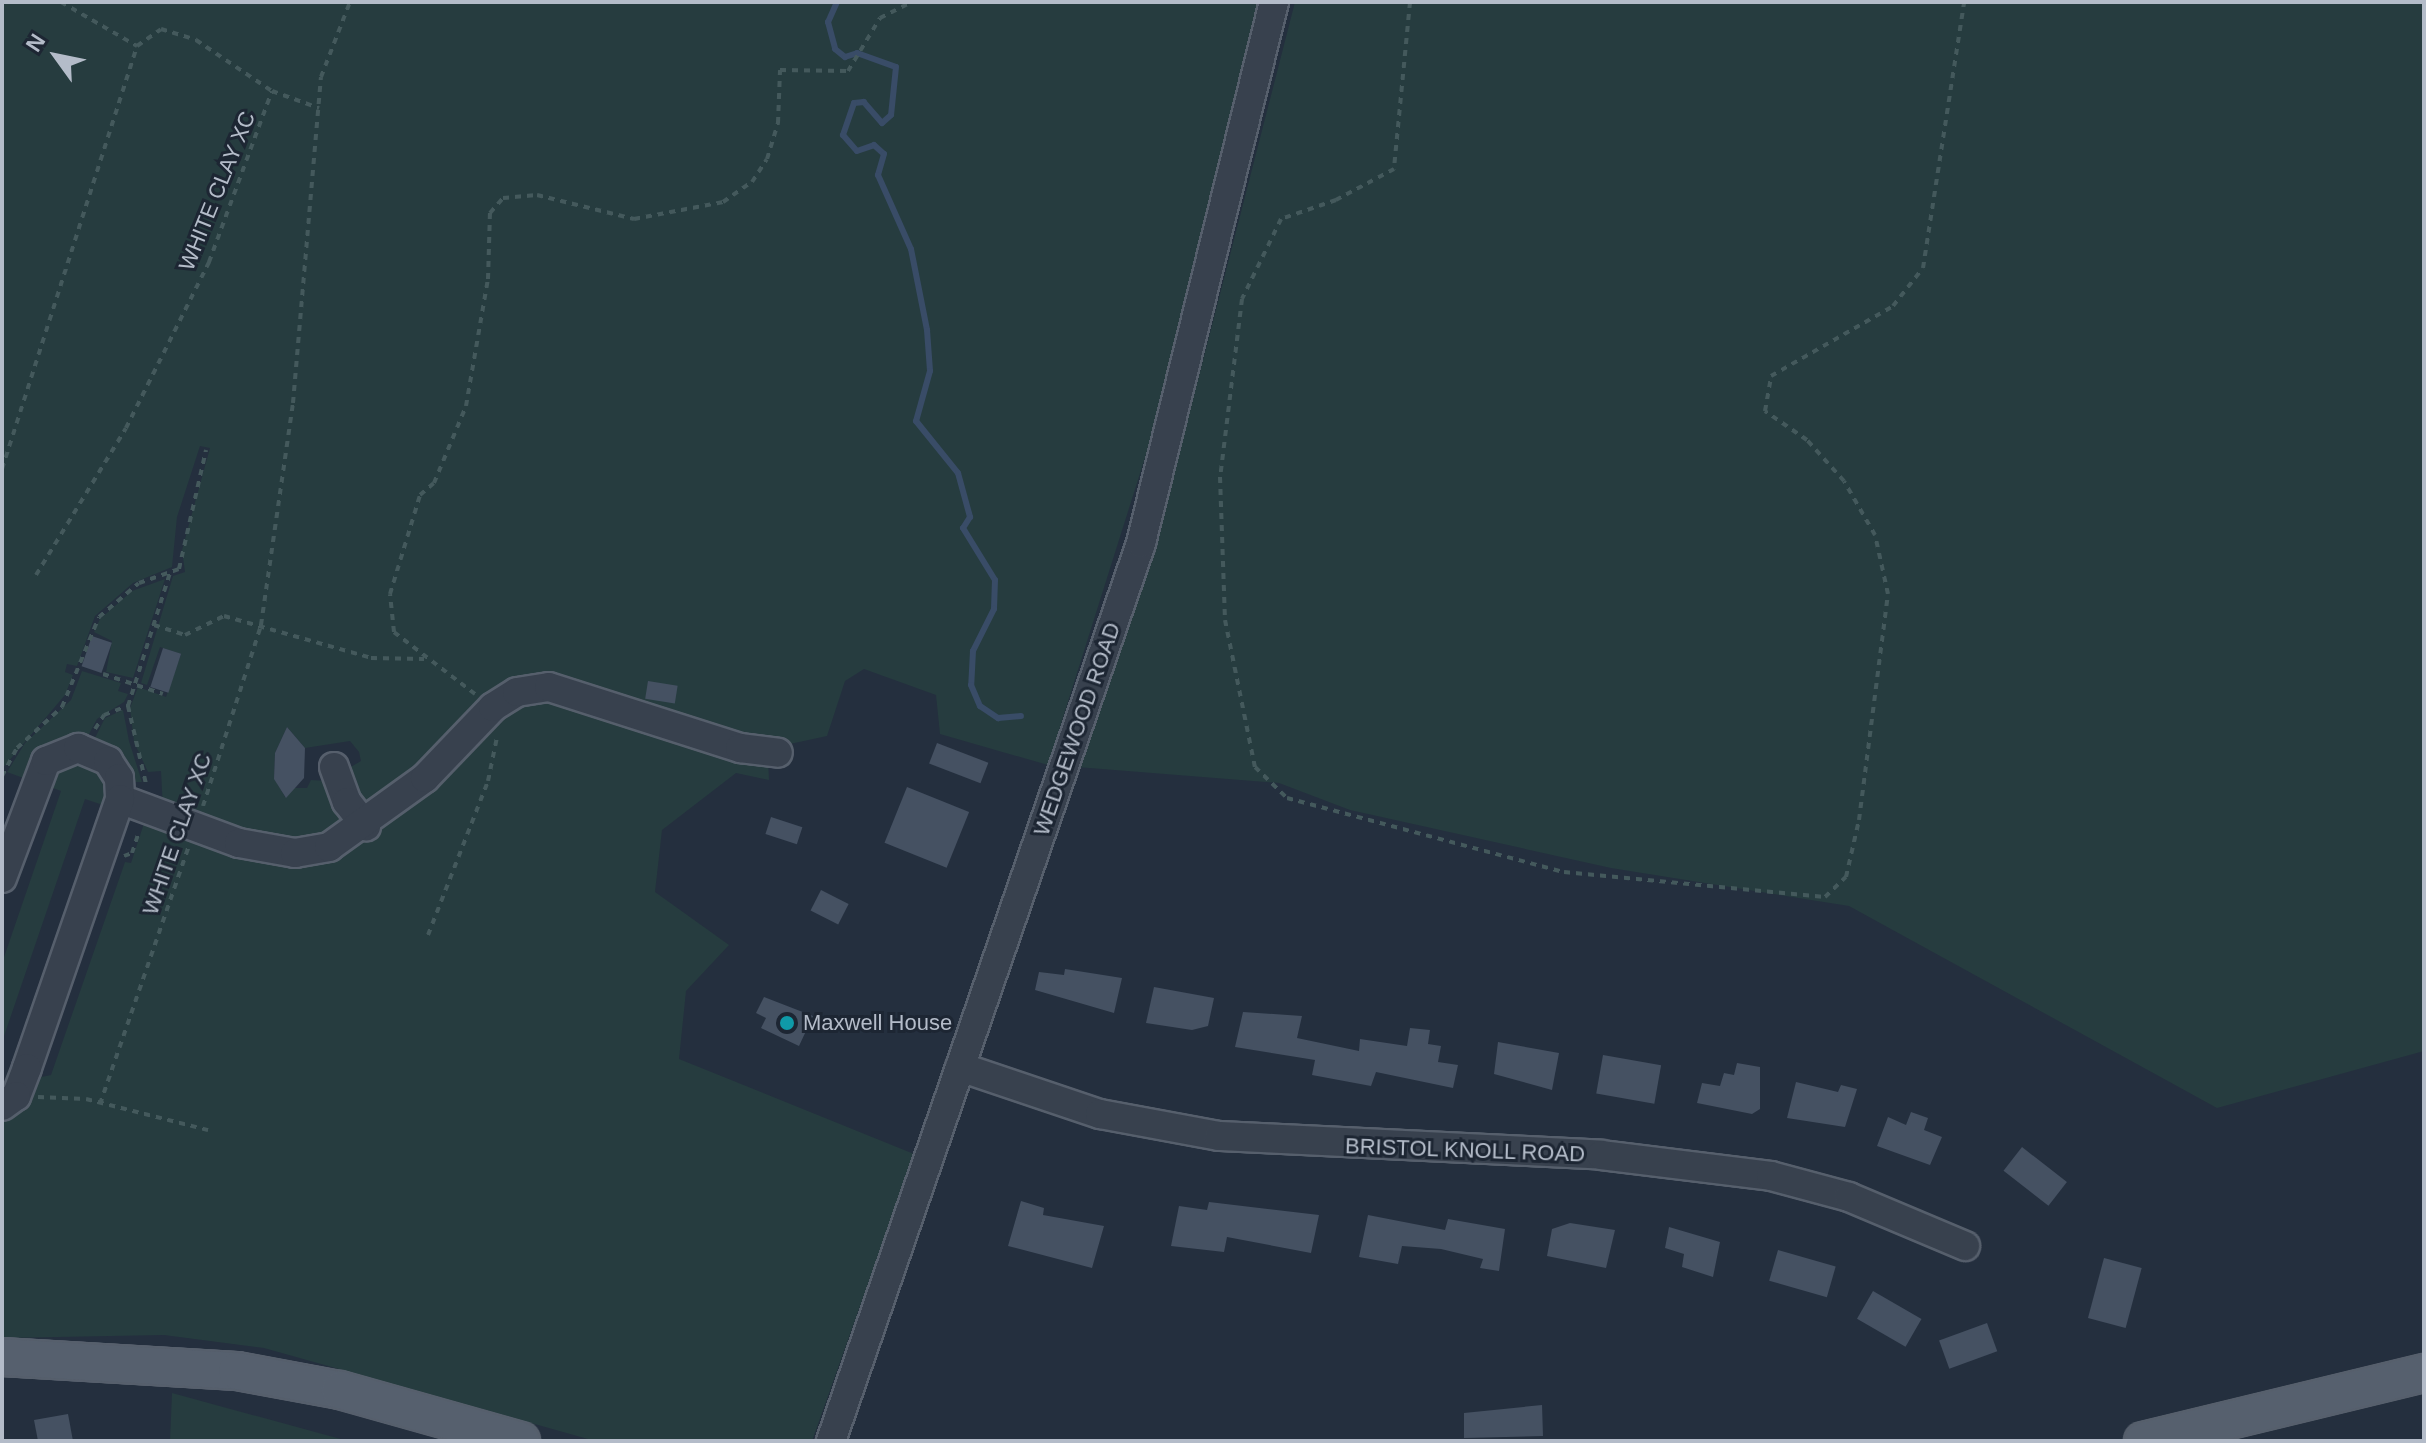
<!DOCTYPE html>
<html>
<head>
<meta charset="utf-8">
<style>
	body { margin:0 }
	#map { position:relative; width:2426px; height:1443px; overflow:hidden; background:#242f3e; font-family:Arial,sans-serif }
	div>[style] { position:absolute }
	.green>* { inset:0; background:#263c3f }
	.stream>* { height:6px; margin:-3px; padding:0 3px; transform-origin:3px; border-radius:3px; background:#394c67 }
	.building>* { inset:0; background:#455162; transform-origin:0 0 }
	.path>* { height:4px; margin-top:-2px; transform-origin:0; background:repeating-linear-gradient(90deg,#44595c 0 6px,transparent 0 12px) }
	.roads { filter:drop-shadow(2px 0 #565f6c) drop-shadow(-2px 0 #565f6c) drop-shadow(0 2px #565f6c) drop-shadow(0 -2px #565f6c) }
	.minor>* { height:28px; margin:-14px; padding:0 14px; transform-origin:14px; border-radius:14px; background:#38414e }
	.major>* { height:36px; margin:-18px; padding:0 18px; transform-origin:18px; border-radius:18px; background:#56606e }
	.dots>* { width:22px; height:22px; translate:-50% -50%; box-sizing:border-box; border:4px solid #1d2633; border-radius:50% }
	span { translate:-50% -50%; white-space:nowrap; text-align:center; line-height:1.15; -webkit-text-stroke:6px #1d2633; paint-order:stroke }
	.street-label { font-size:22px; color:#b4bcc9 }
	.poi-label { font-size:22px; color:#b4bcc9 }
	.left { translate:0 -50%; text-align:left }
	.frame { position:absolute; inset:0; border:4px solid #b4bcc9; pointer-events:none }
	.north { position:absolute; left:16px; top:16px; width:80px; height:80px; -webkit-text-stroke:6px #1d2633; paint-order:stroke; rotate:303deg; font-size:22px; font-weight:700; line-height:32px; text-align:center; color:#b4bcc9 }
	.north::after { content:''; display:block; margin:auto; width:28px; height:36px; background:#b4bcc9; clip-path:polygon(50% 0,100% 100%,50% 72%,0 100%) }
</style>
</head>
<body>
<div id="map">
	<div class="green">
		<div style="clip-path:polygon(evenodd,2px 2px,1265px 2px,1178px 353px,1048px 765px,940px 734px,936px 695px,864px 669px,845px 681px,827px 736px,776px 747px,768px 758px,769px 780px,736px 773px,662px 830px,655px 892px,729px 945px,686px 991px,679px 1059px,914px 1154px,812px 1441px,595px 1441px,264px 1348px,164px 1335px,2px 1338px,2px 1118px,32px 1079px,51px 1075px,125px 862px,131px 863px,149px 808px,163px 810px,161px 771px,148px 772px,134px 742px,130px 708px,138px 687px,166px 697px,181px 654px,160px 647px,147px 685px,141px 683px,173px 576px,185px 572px,182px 550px,210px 448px,200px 446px,177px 517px,172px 567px,133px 583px,95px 616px,77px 666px,67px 664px,65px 672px,73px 675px,65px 695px,2px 769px,2px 2px,287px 727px,305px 748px,350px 741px,359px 752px,361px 761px,349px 768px,354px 795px,363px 803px,343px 830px,342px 810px,327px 781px,311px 780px,307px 788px,294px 788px,285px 797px,274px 778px,275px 753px,287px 727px)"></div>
		<div style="clip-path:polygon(1295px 2px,2424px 2px,2424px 1051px,2217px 1108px,1849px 906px,1611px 868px,1350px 810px,1279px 783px,1077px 767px,1152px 559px)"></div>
		<div style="clip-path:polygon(165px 579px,133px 678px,106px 672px,112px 641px,94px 632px,100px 619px,132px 591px)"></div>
		<div style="clip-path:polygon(82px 671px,121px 683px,118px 691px,128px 694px,124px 702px,97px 719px,87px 738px,26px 779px,7px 772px,25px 743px,71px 700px)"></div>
		<div style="clip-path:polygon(123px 710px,129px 741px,142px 782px,128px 782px,94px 740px,105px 718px)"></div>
		<div style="clip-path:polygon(59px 761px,96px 764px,107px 794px,103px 805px,85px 799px,2px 1042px,2px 963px,61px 791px,42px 784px)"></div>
		<div style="clip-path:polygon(172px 1393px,348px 1441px,170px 1441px)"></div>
	</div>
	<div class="stream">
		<div style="left:837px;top:2px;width:22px;rotate:114deg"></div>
		<div style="left:828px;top:22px;width:28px;rotate:75deg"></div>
		<div style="left:835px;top:49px;width:13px;rotate:39deg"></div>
		<div style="left:845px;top:57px;width:13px;rotate:-18deg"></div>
		<div style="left:857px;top:53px;width:41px;rotate:19.7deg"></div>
		<div style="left:896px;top:67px;width:48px;rotate:95.9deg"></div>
		<div style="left:891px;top:115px;width:12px;rotate:138deg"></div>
		<div style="left:882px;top:123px;width:28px;rotate:-131deg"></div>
		<div style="left:864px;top:102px;width:10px;rotate:174deg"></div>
		<div style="left:854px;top:103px;width:34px;rotate:109deg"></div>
		<div style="left:843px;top:135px;width:21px;rotate:49deg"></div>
		<div style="left:857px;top:151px;width:18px;rotate:-19deg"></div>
		<div style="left:874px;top:145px;width:13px;rotate:42deg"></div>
		<div style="left:884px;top:154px;width:22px;rotate:106deg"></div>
		<div style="left:878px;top:175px;width:81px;rotate:66deg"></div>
		<div style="left:911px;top:249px;width:83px;rotate:78.8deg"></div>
		<div style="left:927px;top:330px;width:41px;rotate:85.8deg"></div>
		<div style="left:930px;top:371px;width:52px;rotate:105.6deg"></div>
		<div style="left:916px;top:421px;width:67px;rotate:51.1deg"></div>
		<div style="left:958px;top:473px;width:46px;rotate:74.7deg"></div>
		<div style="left:970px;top:517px;width:13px;rotate:122deg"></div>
		<div style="left:963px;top:528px;width:61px;rotate:58.4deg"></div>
		<div style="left:995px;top:580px;width:29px;rotate:92deg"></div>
		<div style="left:994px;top:609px;width:47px;rotate:116.6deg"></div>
		<div style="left:973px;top:651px;width:34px;rotate:93deg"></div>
		<div style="left:971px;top:685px;width:23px;rotate:67deg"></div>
		<div style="left:980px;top:706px;width:22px;rotate:34deg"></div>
		<div style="left:998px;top:718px;width:23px;rotate:-5deg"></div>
	</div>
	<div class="building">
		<div style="left:92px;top:636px;width:21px;height:32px;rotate:19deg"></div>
		<div style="left:163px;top:648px;width:19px;height:41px;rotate:18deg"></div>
		<div style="left:648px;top:681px;width:30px;height:18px;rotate:9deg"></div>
		<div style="clip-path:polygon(287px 727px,305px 748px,304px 778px,286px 798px,274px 779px,275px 753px)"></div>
		<div style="left:937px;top:743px;width:55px;height:22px;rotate:21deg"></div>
		<div style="left:907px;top:787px;width:67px;height:60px;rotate:22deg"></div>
		<div style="left:771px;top:817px;width:33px;height:18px;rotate:18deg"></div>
		<div style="left:821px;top:890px;width:31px;height:23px;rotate:27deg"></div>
		<div style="clip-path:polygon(1065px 969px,1122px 978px,1114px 1013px,1035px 990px,1039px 972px,1064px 975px)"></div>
		<div style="clip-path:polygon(1154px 987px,1214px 998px,1208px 1026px,1192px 1030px,1146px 1023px)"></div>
		<div style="clip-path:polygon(764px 997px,813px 1016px,799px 1046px,761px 1028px,766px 1018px,756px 1013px)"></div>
		<div style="clip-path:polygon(1243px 1012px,1302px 1016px,1297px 1038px,1359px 1051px,1360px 1039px,1407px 1046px,1410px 1028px,1430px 1030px,1428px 1044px,1441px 1046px,1438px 1062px,1458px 1065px,1453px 1088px,1376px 1072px,1371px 1086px,1312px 1075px,1315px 1060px,1235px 1047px)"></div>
		<div style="clip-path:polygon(1498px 1042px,1559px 1053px,1552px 1090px,1494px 1074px)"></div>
		<div style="left:1603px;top:1055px;width:59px;height:39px;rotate:10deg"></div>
		<div style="clip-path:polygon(1737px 1063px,1760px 1067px,1760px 1109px,1752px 1114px,1697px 1103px,1702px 1083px,1720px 1086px,1724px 1073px,1734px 1075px)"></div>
		<div style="clip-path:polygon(1796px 1082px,1838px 1092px,1841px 1085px,1857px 1089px,1845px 1127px,1787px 1118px)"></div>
		<div style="clip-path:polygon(1911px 1112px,1928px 1118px,1924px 1130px,1942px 1137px,1930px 1165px,1877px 1146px,1888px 1117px,1906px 1125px)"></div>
		<div style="left:2022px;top:1147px;width:57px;height:30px;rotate:38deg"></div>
		<div style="clip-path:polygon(1021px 1201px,1044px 1208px,1043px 1215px,1104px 1226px,1092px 1268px,1008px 1246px)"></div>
		<div style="clip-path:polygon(1209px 1202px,1319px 1215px,1311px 1253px,1227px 1237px,1224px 1252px,1171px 1246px,1179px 1206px,1207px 1210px)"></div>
		<div style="clip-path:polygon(1368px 1215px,1445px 1230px,1448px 1219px,1505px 1229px,1499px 1271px,1480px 1268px,1483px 1259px,1441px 1249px,1402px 1246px,1398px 1264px,1359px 1257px)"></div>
		<div style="clip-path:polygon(1570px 1223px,1615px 1230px,1606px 1268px,1547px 1256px,1552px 1229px)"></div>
		<div style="clip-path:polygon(1669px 1227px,1720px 1242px,1713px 1277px,1682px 1267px,1684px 1254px,1665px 1248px)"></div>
		<div style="left:1778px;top:1250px;width:60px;height:32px;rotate:16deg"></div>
		<div style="left:2104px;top:1258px;width:39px;height:62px;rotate:15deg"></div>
		<div style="left:1873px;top:1291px;width:56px;height:32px;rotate:30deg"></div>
		<div style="left:1987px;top:1323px;width:30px;height:51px;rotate:70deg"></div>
		<div style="clip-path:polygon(1542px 1405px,1543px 1436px,1464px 1438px,1464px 1413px)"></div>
		<div style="clip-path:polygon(68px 1414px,73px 1441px,38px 1441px,34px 1420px)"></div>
	</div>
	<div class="path">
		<div style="left:61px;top:2px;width:88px;rotate:30.1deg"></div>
		<div style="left:1410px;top:2px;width:168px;rotate:95.5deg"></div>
		<div style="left:1394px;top:169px;width:66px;rotate:151.9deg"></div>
		<div style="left:1336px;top:200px;width:58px;rotate:160.9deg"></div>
		<div style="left:1281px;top:219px;width:89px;rotate:116deg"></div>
		<div style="left:1242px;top:299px;width:179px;rotate:97deg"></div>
		<div style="left:1220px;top:477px;width:143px;rotate:88deg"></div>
		<div style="left:1225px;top:620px;width:150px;rotate:78.5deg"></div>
		<div style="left:1255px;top:767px;width:45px;rotate:44.1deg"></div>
		<div style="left:1287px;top:798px;width:287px;rotate:15deg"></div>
		<div style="left:1564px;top:872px;width:262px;rotate:5.5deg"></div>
		<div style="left:1825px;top:897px;width:29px;rotate:-44deg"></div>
		<div style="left:1846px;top:877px;width:58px;rotate:-77.2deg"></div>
		<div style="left:1859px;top:820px;width:228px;rotate:-82.7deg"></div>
		<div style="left:1888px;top:594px;width:60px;rotate:-102.4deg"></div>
		<div style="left:1875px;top:535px;width:62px;rotate:-119.9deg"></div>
		<div style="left:1844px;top:481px;width:55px;rotate:-132.1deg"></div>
		<div style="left:1807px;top:440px;width:51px;rotate:-145.4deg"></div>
		<div style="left:1765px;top:411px;width:36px;rotate:-80deg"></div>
		<div style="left:1771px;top:376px;width:141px;rotate:-29.8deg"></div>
		<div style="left:1893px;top:306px;width:48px;rotate:-51.7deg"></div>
		<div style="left:1923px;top:268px;width:269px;rotate:-81.2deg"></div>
		<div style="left:2px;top:469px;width:444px;rotate:-72.3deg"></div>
		<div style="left:137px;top:46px;width:29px;rotate:-35deg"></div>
		<div style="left:161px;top:29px;width:37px;rotate:17deg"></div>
		<div style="left:196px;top:40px;width:92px;rotate:33.9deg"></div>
		<div style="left:272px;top:91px;width:50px;rotate:19.9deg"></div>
		<div style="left:36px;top:575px;width:172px;rotate:-58.5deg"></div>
		<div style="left:126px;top:428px;width:186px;rotate:-63.4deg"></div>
		<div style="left:209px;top:262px;width:182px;rotate:-69.8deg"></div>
		<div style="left:154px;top:625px;width:33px;rotate:18deg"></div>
		<div style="left:185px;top:635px;width:43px;rotate:-26deg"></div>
		<div style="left:224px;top:616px;width:153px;rotate:15.9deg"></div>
		<div style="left:371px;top:658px;width:53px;rotate:1.1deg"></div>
		<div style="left:103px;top:674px;width:63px;rotate:18.4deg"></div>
		<div style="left:475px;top:694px;width:102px;rotate:-142.6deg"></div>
		<div style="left:394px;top:632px;width:38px;rotate:-96deg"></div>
		<div style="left:390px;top:594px;width:103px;rotate:-73.1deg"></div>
		<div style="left:420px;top:495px;width:18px;rotate:-41deg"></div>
		<div style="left:434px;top:483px;width:83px;rotate:-67.4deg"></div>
		<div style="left:466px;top:406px;width:129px;rotate:-80.2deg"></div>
		<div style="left:488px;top:279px;width:66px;rotate:-88.3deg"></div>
		<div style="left:490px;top:213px;width:20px;rotate:-49deg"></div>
		<div style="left:503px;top:198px;width:34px;rotate:-5deg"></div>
		<div style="left:537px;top:195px;width:100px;rotate:13.9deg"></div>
		<div style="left:634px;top:219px;width:91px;rotate:-10.8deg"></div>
		<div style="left:723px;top:202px;width:35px;rotate:-35deg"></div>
		<div style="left:752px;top:182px;width:27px;rotate:-57deg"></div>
		<div style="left:767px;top:159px;width:38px;rotate:-73deg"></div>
		<div style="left:778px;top:123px;width:53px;rotate:-87.8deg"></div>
		<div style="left:780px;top:70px;width:68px;rotate:0.8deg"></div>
		<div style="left:848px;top:71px;width:62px;rotate:-58.9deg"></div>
		<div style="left:880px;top:18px;width:36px;rotate:-27deg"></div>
		<div style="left:128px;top:706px;width:80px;rotate:77deg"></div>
		<div style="left:95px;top:729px;width:17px;rotate:-57deg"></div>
		<div style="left:104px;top:715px;width:26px;rotate:-21deg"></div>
		<div style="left:128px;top:706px;width:139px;rotate:-72.5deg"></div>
		<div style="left:2px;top:776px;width:32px;rotate:-62deg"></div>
		<div style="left:17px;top:748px;width:61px;rotate:-42.3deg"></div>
		<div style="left:62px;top:707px;width:97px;rotate:-67.7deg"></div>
		<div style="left:99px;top:617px;width:52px;rotate:-40.4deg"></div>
		<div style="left:139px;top:583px;width:42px;rotate:-19.3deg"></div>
		<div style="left:179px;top:569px;width:122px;rotate:-77.2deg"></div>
		<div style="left:203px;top:806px;width:190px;rotate:-72.2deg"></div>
		<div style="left:261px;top:625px;width:224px;rotate:-81.8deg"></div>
		<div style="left:293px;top:403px;width:327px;rotate:-85.1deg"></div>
		<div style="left:321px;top:77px;width:80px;rotate:-68.9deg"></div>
		<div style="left:124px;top:856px;width:9px;rotate:-21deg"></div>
		<div style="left:132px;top:853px;width:22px;rotate:-72deg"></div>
		<div style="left:428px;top:935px;width:165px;rotate:-68.7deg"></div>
		<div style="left:488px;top:781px;width:45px;rotate:-78.4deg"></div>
		<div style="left:38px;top:1097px;width:48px;rotate:2.4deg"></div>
		<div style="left:86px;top:1099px;width:126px;rotate:14.3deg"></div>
		<div style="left:100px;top:1104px;width:271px;rotate:-71deg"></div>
	</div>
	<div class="roads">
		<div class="minor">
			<div style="left:334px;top:767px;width:37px;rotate:70deg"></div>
			<div style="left:347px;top:802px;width:31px;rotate:52deg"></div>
			<div style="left:120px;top:799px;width:127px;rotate:20.3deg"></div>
			<div style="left:239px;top:843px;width:57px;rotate:10.1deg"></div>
			<div style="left:295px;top:853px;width:35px;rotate:-10deg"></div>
			<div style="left:329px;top:847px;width:118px;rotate:-35.7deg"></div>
			<div style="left:425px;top:778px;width:98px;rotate:-46.2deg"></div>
			<div style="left:493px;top:707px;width:28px;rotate:-32deg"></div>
			<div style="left:517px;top:692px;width:32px;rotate:-9deg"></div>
			<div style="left:549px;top:687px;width:201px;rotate:17.7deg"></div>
			<div style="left:740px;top:748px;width:38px;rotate:7deg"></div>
			<div style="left:2px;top:878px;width:125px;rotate:-69.4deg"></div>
			<div style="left:46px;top:761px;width:35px;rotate:-22deg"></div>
			<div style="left:78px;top:748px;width:33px;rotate:23deg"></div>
			<div style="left:108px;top:761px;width:20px;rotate:57deg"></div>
			<div style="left:119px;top:778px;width:21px;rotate:87deg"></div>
			<div style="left:120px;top:799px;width:285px;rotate:109.1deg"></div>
			<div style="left:27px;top:1068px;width:30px;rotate:111deg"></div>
			<div style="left:16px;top:1096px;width:17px;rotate:144deg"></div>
			<div style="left:960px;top:1067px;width:148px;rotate:18.6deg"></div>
			<div style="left:1100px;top:1114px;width:121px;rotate:10.5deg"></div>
			<div style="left:1219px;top:1136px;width:382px;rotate:2.8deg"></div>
			<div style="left:1601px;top:1155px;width:171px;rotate:7deg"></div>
			<div style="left:1771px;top:1176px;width:81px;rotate:15.1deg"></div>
			<div style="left:1849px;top:1197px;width:126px;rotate:22.9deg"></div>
			<div style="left:831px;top:1441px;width:950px;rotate:-70.95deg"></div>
			<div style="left:1141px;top:543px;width:557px;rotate:-76.19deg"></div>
		</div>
		<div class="major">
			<div style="left:2px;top:1357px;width:235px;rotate:3.4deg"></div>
			<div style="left:237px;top:1371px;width:105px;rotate:10.5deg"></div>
			<div style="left:340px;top:1390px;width:188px;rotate:15.7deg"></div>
			<div style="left:2143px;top:1441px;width:289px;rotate:-13.6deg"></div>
		</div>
	</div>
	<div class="dots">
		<div style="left:787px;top:1023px;background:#0f9aa8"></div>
	</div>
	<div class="street-label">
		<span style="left:217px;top:191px;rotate:-68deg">WHITE CLAY XC</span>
		<span style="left:1077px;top:729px;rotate:-71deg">WEDGEWOOD ROAD</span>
		<span style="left:177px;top:834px;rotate:-71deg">WHITE CLAY XC</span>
		<span style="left:1465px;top:1150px;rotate:2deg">BRISTOL KNOLL ROAD</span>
	</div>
	<div class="poi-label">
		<span class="left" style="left:803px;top:1023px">Maxwell House</span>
	</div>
	<div class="frame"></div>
	<div class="north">N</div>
</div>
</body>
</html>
